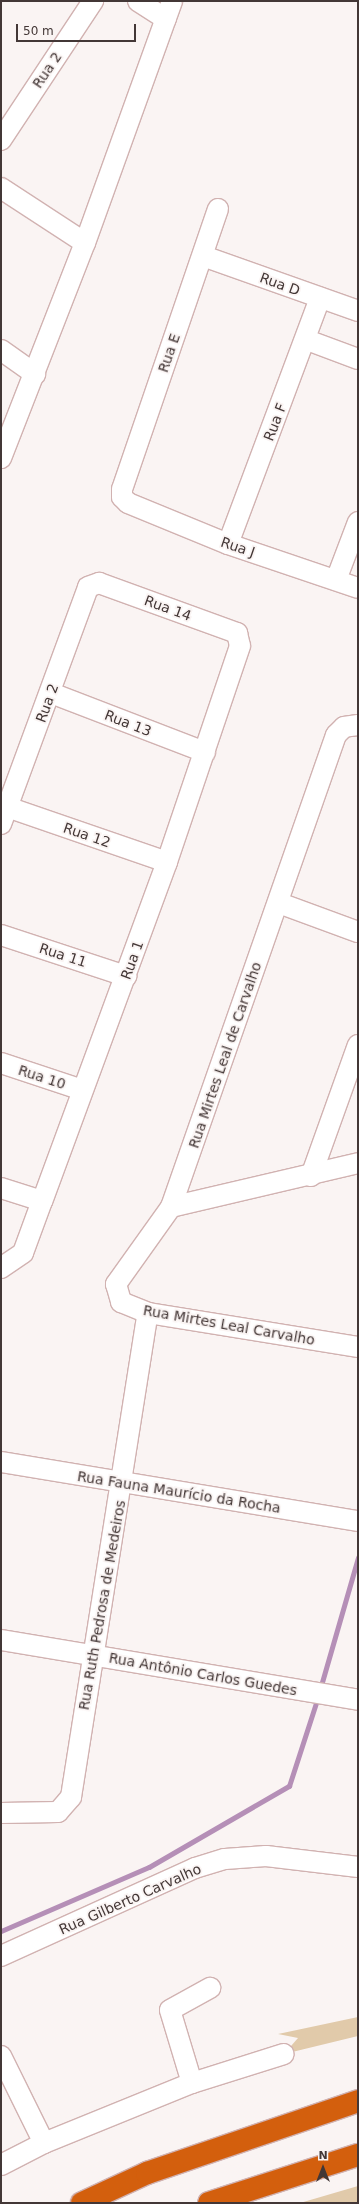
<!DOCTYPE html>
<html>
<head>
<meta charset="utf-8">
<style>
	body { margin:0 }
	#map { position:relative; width:359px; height:2204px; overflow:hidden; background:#faf4f3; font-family:"DejaVu Sans",sans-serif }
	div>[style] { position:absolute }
	.green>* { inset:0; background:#e1caaa }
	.stream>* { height:5px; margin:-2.5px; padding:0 2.5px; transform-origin:2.5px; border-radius:2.5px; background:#b58fb7 }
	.roads { filter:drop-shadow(1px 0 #d1b2b1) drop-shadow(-1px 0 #d1b2b1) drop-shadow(0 1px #d1b2b1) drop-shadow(0 -1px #d1b2b1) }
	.minor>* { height:20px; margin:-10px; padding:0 10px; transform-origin:10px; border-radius:10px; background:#fff }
	.highway>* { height:22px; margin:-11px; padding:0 11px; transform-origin:11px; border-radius:11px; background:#d35f0d }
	span { translate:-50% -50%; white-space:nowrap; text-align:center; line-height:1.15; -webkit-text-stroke:3.5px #faf4f3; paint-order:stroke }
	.street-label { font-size:14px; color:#433736 }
	.frame { position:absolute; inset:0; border:2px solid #433736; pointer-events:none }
	.north { position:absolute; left:303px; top:2148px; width:40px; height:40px; -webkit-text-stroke:3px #faf4f3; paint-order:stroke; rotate:0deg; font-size:11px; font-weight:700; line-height:16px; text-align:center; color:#433736 }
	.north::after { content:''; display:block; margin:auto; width:14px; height:18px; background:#433736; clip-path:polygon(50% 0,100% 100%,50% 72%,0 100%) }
	.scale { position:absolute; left:16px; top:24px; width:120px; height:18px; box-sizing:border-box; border:2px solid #433736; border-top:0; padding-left:5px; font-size:12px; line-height:14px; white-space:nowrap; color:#433736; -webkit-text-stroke:3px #faf4f3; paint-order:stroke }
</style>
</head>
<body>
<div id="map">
	<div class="green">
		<div style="clip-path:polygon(358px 2017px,358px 2036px,284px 2054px,298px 2038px,278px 2034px)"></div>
		<div style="clip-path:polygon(358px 2186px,358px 2203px,300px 2203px)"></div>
	</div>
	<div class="stream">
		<div style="left:320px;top:1689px;width:137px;rotate:-73.9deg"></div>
		<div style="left:1px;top:1931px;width:161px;rotate:-23.4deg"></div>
		<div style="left:149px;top:1867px;width:162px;rotate:-30.1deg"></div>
		<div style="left:289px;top:1786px;width:94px;rotate:-72deg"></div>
	</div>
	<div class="roads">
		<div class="minor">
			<div style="left:138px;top:1px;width:33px;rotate:33deg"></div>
			<div style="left:1px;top:140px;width:167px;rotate:-56.5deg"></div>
			<div style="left:1px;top:188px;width:100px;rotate:33.2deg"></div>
			<div style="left:218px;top:209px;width:296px;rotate:108.9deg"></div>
			<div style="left:122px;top:489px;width:8px;rotate:90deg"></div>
			<div style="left:122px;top:497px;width:8px;rotate:45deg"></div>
			<div style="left:128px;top:503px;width:108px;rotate:22.3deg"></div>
			<div style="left:228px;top:544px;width:137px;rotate:18.7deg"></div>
			<div style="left:203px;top:256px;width:164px;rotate:19.5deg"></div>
			<div style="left:307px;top:340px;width:54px;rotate:20.4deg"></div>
			<div style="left:1px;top:350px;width:42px;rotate:35.2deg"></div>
			<div style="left:1px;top:458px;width:231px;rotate:-68.7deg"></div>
			<div style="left:85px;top:243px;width:257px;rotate:-70.2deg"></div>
			<div style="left:228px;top:544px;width:263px;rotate:-69.5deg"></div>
			<div style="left:336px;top:580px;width:62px;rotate:-69.2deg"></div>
			<div style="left:51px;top:693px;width:165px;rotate:21deg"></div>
			<div style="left:358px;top:725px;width:14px;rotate:172deg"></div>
			<div style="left:344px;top:727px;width:11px;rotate:135deg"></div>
			<div style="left:336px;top:735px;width:500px;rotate:109.27deg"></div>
			<div style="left:171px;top:1207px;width:95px;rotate:125.5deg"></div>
			<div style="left:116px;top:1284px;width:19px;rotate:74deg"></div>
			<div style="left:121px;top:1302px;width:29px;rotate:22deg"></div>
			<div style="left:148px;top:1313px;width:213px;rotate:9.2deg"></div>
			<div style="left:7px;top:807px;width:169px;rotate:19deg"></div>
			<div style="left:1px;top:824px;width:252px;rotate:-69.8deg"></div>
			<div style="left:88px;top:587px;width:12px;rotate:-20deg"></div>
			<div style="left:99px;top:583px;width:147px;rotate:19.9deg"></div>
			<div style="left:237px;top:633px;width:13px;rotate:77deg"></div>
			<div style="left:240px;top:646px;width:228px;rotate:108.7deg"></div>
			<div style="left:167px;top:862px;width:361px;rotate:110.2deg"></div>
			<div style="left:42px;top:1201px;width:55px;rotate:110.1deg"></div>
			<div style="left:23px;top:1253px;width:27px;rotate:146deg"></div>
			<div style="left:279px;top:903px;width:84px;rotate:20.2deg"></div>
			<div style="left:1px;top:935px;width:132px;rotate:18.2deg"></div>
			<div style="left:1px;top:1063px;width:85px;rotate:18.4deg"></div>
			<div style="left:311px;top:1176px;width:139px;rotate:-70.3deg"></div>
			<div style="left:1px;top:1188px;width:43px;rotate:17.6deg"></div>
			<div style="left:171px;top:1207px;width:192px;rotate:-13.2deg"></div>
			<div style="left:1px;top:1462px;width:362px;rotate:9.4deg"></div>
			<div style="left:1px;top:1640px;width:362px;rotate:9.5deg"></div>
			<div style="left:1px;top:1813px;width:57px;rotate:-1deg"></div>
			<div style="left:58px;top:1812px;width:20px;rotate:-49deg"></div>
			<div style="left:71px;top:1797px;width:490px;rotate:-81deg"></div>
			<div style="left:1px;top:1956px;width:213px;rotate:-24.4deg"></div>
			<div style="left:195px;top:1868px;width:31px;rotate:-17deg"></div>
			<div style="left:225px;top:1859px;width:41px;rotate:-4.2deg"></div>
			<div style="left:266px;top:1856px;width:93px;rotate:6.8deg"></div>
			<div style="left:1px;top:2056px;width:97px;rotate:63.7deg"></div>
			<div style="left:192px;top:2083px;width:76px;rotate:-106.8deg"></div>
			<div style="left:170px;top:2010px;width:46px;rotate:-28.8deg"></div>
			<div style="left:1px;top:2165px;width:48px;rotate:-27.1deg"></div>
			<div style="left:44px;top:2143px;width:160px;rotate:-22.1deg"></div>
			<div style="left:192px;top:2083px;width:96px;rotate:-17.5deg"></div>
		</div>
		<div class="highway">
			<div style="left:82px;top:2203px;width:72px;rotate:-24.8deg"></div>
			<div style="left:147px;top:2173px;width:223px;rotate:-18.8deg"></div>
			<div style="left:209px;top:2203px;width:157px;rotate:-17.9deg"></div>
		</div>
	</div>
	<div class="street-label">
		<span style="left:47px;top:70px;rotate:-56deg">Rua 2</span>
		<span style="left:280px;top:284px;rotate:20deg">Rua D</span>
		<span style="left:169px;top:353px;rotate:-71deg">Rua E</span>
		<span style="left:275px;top:422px;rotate:-69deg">Rua F</span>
		<span style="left:238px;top:547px;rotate:19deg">Rua J</span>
		<span style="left:168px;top:608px;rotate:20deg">Rua 14</span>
		<span style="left:47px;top:703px;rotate:-70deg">Rua 2</span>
		<span style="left:128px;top:723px;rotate:21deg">Rua 13</span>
		<span style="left:87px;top:835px;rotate:19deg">Rua 12</span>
		<span style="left:63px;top:955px;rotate:18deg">Rua 11</span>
		<span style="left:132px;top:960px;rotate:-70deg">Rua 1</span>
		<span style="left:225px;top:1055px;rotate:-71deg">Rua Mirtes Leal de Carvalho</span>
		<span style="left:42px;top:1077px;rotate:18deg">Rua 10</span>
		<span style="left:229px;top:1325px;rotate:10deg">Rua Mirtes Leal Carvalho</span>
		<span style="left:179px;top:1492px;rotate:9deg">Rua Fauna Maurício da Rocha</span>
		<span style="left:102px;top:1605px;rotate:-80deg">Rua Ruth Pedrosa de Medeiros</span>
		<span style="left:203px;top:1674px;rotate:10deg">Rua Antônio Carlos Guedes</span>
		<span style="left:130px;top:1899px;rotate:-24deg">Rua Gilberto Carvalho</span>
	</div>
	<div class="frame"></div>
	<div class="north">N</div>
	<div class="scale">50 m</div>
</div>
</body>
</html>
